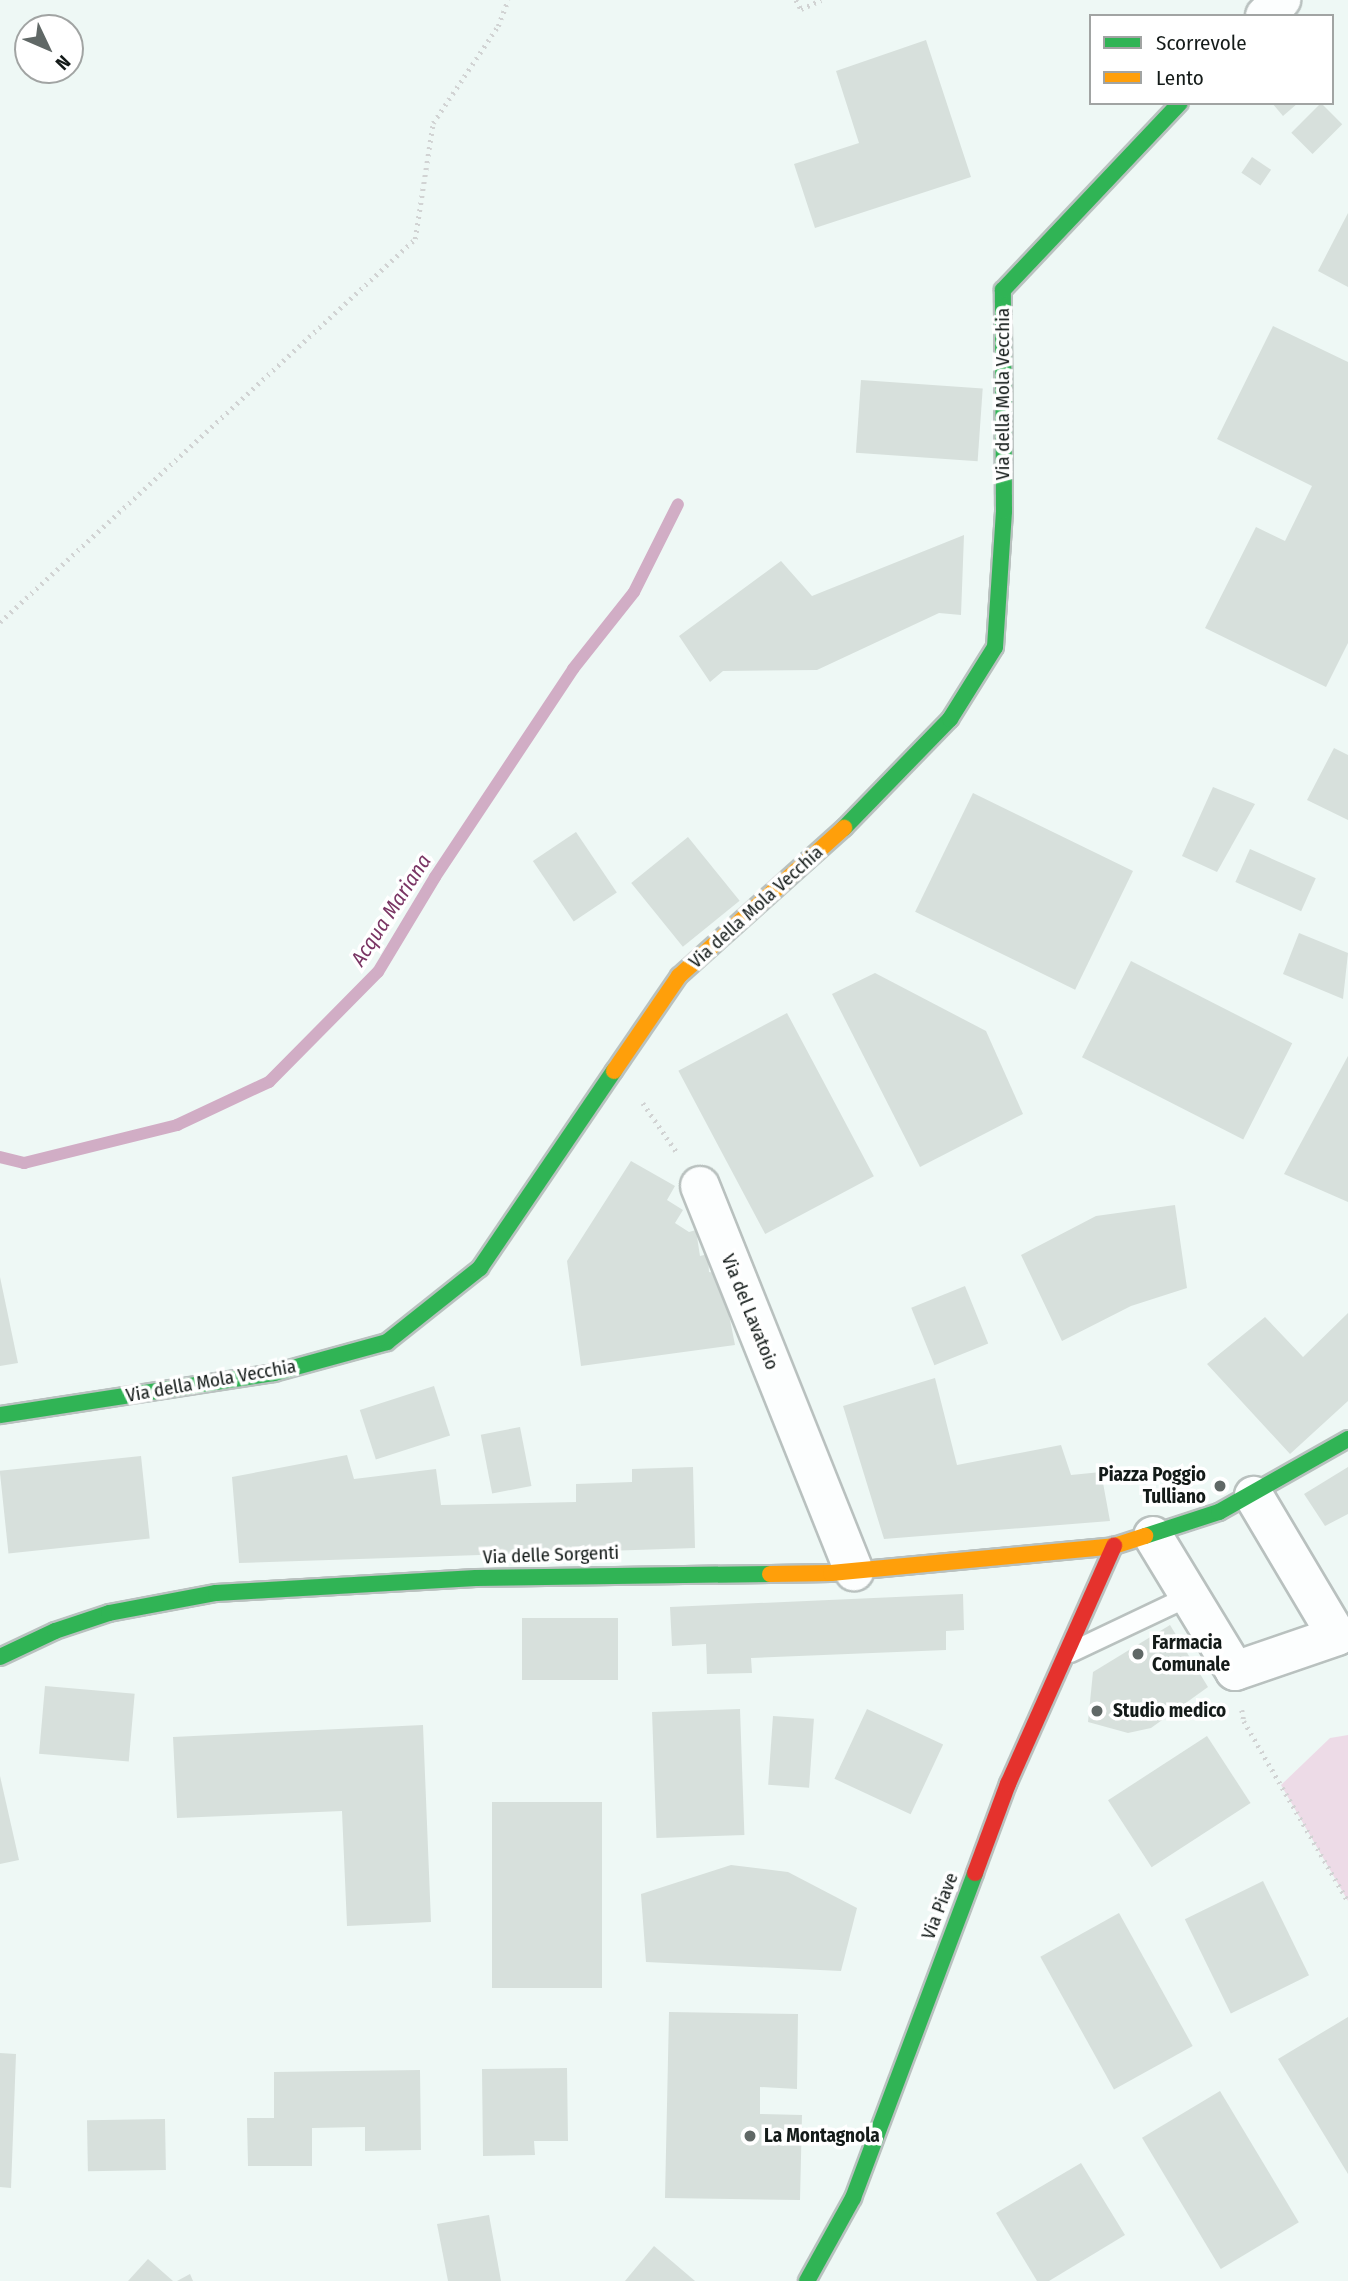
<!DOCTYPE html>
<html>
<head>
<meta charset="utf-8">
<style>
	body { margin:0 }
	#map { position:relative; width:1348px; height:2281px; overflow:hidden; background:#eef8f5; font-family:"Fira Sans Condensed",sans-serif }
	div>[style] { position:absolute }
	.green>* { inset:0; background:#eddbe7 }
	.stream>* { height:12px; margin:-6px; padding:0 6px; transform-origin:6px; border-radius:6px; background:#d1adc5 }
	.building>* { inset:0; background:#d7e0dc; transform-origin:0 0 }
	.path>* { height:4.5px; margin-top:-2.25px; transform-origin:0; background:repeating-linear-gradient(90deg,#d1d3d3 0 2px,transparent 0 7px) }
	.roads { filter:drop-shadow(2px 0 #b9c1bf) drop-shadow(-2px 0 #b9c1bf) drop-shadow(0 2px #b9c1bf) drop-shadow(0 -2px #b9c1bf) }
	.lane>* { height:19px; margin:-9.5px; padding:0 9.5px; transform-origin:9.5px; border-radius:9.5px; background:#fcfefe }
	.street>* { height:38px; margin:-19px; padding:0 19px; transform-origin:19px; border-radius:19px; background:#fcfefe }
	.fast>* { height:16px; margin:-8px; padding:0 8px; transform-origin:8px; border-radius:8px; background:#30b455 }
	.slow>* { height:16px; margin:-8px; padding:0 8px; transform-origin:8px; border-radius:8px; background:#ff9f0a }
	.jam>* { height:16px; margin:-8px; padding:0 8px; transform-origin:8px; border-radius:8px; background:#e5322d }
	.dots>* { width:19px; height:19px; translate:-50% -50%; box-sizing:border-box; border:4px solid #fff; border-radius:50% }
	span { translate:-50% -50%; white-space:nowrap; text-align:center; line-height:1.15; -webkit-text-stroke:7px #fff; paint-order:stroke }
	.street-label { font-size:19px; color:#141b19 }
	.poi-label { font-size:19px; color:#141b19; font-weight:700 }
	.right { translate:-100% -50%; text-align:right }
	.left { translate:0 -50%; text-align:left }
	.water-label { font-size:21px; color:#7a3564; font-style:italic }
	.legend { position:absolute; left:1089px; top:14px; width:245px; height:91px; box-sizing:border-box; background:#fff; border:2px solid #a1a4a3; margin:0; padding:9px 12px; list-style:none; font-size:21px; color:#141b19 }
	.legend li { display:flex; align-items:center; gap:14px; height:35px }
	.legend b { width:35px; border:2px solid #a1a4a3 }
	.north { position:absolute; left:14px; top:14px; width:70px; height:70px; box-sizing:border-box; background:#fff; border:2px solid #a1a4a3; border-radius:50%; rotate:134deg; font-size:19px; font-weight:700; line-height:28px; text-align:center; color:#141b19 }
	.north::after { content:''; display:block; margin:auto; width:24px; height:32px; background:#606866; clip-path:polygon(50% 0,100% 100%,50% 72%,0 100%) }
</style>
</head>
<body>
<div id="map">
	<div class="green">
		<div style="clip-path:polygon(1348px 1735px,1348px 1901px,1281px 1785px,1330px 1738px)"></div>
	</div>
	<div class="stream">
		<div style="left:0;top:1157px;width:25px;rotate:14deg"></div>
		<div style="left:24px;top:1163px;width:158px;rotate:-13.9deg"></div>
		<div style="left:177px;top:1125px;width:102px;rotate:-25.1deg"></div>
		<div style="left:269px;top:1082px;width:155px;rotate:-45.3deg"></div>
		<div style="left:378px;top:972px;width:111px;rotate:-59deg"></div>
		<div style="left:435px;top:877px;width:250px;rotate:-56.4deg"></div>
		<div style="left:573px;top:669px;width:98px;rotate:-51.6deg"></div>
		<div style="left:634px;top:592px;width:98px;rotate:-63.4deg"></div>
	</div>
	<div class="building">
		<div style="clip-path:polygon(926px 40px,971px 177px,815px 228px,794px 164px,859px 143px,836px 71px)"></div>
		<div style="clip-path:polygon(1272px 103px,1298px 103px,1283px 116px)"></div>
		<div style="left:1321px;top:103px;width:30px;height:42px;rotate:45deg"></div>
		<div style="left:1252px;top:157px;width:23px;height:19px;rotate:34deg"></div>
		<div style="clip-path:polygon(1348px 213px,1348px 287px,1318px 271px)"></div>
		<div style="clip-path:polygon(1273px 326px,1348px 362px,1348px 643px,1326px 687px,1205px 628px,1256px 527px,1285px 541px,1312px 486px,1217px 439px)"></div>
		<div style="left:861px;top:380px;width:122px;height:73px;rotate:4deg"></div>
		<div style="clip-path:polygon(964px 535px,961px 615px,939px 613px,817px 670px,723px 671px,710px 682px,679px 636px,781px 561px,812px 596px)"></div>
		<div style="clip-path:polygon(1334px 748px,1348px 755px,1348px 820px,1307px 800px)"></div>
		<div style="clip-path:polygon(1213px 787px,1255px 804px,1217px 872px,1182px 856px)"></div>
		<div style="left:973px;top:793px;width:178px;height:132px;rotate:26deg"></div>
		<div style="left:576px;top:832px;width:73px;height:52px;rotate:56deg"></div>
		<div style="left:688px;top:837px;width:82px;height:73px;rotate:51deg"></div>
		<div style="left:1250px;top:849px;width:72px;height:36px;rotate:24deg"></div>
		<div style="clip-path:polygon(1299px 933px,1348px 953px,1343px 999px,1283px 974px)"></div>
		<div style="left:1131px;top:961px;width:181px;height:108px;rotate:27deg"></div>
		<div style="clip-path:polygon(875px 973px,986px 1031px,1023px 1114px,920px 1167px,832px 994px)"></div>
		<div style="left:787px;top:1013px;width:185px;height:123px;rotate:62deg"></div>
		<div style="clip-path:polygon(1348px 1056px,1348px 1202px,1284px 1174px)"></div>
		<div style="clip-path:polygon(631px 1161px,675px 1186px,667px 1200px,683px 1210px,675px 1223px,689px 1232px,696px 1230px,700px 1256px,708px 1254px,709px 1272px,721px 1274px,735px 1345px,581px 1366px,567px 1261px)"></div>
		<div style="clip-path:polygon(1175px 1205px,1187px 1288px,1131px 1306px,1062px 1341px,1021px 1255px,1096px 1216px)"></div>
		<div style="clip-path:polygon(0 1277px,18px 1363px,0 1366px)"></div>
		<div style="left:965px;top:1286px;width:62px;height:58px;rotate:68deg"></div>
		<div style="clip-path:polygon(1348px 1313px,1348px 1401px,1290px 1454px,1207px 1364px,1265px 1317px,1303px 1357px)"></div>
		<div style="clip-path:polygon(935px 1378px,957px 1465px,1061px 1445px,1071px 1475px,1101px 1472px,1110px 1521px,884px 1539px,843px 1406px)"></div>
		<div style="left:434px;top:1386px;width:52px;height:78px;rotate:72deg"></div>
		<div style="left:520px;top:1427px;width:60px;height:40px;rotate:79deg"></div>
		<div style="clip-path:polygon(347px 1455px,354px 1479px,436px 1469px,441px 1505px,576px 1502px,576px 1484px,632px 1482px,632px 1469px,693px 1467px,695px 1548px,239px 1563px,232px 1477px)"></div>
		<div style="left:141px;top:1456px;width:83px;height:142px;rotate:84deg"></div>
		<div style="clip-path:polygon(1348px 1467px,1348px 1514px,1325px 1526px,1304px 1494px)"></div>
		<div style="clip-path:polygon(963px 1594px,964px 1630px,946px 1631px,946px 1650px,751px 1658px,752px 1673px,707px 1674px,706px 1644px,672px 1646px,670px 1607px)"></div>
		<div style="left:522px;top:1618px;width:96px;height:62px"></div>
		<div style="clip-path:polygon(1170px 1625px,1208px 1687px,1151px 1728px,1128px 1733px,1088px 1722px,1093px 1672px)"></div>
		<div style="left:45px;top:1686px;width:90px;height:68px;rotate:5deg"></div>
		<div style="left:740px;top:1709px;width:126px;height:88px;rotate:88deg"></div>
		<div style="left:867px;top:1709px;width:84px;height:77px;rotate:25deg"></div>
		<div style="left:773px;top:1716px;width:41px;height:69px;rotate:4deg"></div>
		<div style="clip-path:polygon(423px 1725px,431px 1922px,347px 1926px,342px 1811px,177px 1818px,173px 1737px)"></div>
		<div style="left:1207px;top:1736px;width:80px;height:118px;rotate:57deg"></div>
		<div style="clip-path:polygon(0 1776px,19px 1860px,0 1864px)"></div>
		<div style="left:492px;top:1802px;width:110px;height:186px"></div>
		<div style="clip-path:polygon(731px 1865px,788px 1872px,857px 1908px,841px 1971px,646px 1962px,641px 1894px)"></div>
		<div style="left:1263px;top:1881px;width:105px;height:87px;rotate:64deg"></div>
		<div style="left:1119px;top:1913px;width:152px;height:90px;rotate:61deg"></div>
		<div style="clip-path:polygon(669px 2012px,798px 2014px,797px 2089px,760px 2087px,760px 2114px,802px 2115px,800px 2200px,665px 2198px)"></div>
		<div style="clip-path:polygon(1348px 2017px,1348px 2174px,1278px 2059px)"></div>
		<div style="clip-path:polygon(0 2053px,16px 2054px,11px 2188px,0 2187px)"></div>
		<div style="clip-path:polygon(567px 2068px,568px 2141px,534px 2141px,535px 2155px,483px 2156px,482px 2069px)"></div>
		<div style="clip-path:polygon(420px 2070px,421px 2150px,365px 2151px,365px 2127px,312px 2128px,312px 2166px,248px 2166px,247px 2118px,274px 2118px,274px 2072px)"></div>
		<div style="left:1220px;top:2091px;width:153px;height:91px;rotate:59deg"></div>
		<div style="left:165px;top:2119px;width:51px;height:78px;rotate:89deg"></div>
		<div style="clip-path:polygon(1081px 2163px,1125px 2235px,1049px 2281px,1037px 2281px,996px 2213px)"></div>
		<div style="clip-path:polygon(489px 2215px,501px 2281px,448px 2281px,437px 2224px)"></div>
		<div style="clip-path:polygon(654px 2246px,695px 2281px,625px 2281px)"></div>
		<div style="clip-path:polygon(148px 2259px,173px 2281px,128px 2281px)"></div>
		<div style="clip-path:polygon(190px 2274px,193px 2281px,177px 2281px)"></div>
	</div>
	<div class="path">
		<div style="left:796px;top:0;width:10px;rotate:61deg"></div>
		<div style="left:801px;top:9px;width:22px;rotate:-24deg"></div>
		<div style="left:0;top:622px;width:565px;rotate:-42.7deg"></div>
		<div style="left:415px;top:239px;width:117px;rotate:-81.2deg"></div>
		<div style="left:433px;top:123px;width:117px;rotate:-56.2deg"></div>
		<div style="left:498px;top:26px;width:28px;rotate:-69deg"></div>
		<div style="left:643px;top:1103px;width:62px;rotate:55.5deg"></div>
		<div style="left:1242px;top:1710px;width:11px;rotate:80deg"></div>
		<div style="left:1244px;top:1721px;width:208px;rotate:60deg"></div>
	</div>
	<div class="roads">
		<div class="lane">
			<div style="left:1070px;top:1652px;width:131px;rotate:-25.4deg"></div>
		</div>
		<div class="street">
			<div style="left:1265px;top:16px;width:23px;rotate:-45deg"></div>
			<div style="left:700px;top:1186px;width:415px;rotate:68.2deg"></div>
			<div style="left:1153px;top:1536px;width:158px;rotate:58.7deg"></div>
			<div style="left:1235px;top:1671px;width:108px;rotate:-18.9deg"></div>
			<div style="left:1337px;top:1636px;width:163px;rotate:-120.7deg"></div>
		</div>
		<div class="fast">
			<div style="left:844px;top:828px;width:152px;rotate:-45.8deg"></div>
			<div style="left:950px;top:719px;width:85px;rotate:-58deg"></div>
			<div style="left:995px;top:647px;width:136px;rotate:-86.2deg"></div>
			<div style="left:1004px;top:511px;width:221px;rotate:-90.3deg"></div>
			<div style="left:1003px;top:290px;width:257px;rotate:-46.6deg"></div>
			<div style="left:0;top:1415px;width:277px;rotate:-8.7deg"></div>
			<div style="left:274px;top:1373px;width:117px;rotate:-15.3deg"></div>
			<div style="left:387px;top:1342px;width:119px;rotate:-38.5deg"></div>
			<div style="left:480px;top:1268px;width:238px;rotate:-55.8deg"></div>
			<div style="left:1145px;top:1536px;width:78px;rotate:-18deg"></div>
			<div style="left:1219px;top:1512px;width:148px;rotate:-29.5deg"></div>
			<div style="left:0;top:1657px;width:61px;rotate:-25.3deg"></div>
			<div style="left:55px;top:1631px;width:57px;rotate:-18.4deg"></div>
			<div style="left:109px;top:1613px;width:109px;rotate:-10.6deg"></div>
			<div style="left:216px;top:1593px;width:260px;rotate:-3.3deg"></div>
			<div style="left:476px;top:1578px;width:294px;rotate:-0.8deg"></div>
			<div style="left:807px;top:2281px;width:95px;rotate:-61deg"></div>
			<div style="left:853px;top:2198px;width:347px;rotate:-69.4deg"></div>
		</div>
		<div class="slow">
			<div style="left:614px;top:1071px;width:115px;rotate:-55.6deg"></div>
			<div style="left:679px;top:976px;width:222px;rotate:-41.9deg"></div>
			<div style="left:770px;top:1574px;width:61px;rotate:-0.9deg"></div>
			<div style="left:831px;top:1573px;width:284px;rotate:-5.4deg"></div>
			<div style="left:1114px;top:1546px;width:33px;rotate:-18deg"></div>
		</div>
		<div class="jam">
			<div style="left:975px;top:1873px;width:95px;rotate:-69.7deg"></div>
			<div style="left:1008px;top:1784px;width:261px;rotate:-66deg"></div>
		</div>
	</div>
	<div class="dots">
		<div style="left:1220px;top:1486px;background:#606866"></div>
		<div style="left:1138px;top:1654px;background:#606866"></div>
		<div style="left:1097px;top:1711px;background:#606866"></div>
		<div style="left:750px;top:2136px;background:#606866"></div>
	</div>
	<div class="street-label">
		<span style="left:1003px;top:394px;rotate:-90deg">Via della Mola Vecchia</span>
		<span style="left:756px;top:907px;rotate:-42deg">Via della Mola Vecchia</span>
		<span style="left:750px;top:1312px;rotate:68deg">Via del Lavatoio</span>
		<span style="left:211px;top:1381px;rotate:-10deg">Via della Mola Vecchia</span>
		<span style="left:551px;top:1555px;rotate:-2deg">Via delle Sorgenti</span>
		<span style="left:940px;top:1906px;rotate:-69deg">Via Piave</span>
	</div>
	<div class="poi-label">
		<span class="right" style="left:1206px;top:1486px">Piazza Poggio<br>Tulliano</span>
		<span class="left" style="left:1152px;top:1654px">Farmacia<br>Comunale</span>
		<span class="left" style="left:1113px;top:1711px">Studio medico</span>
		<span class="left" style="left:764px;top:2136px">La Montagnola</span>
	</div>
	<div class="water-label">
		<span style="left:391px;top:910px;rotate:-57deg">Acqua Mariana</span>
	</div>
	<ul class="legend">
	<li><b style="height:9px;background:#30b455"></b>Scorrevole</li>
	<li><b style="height:9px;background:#ff9f0a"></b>Lento</li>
	</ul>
	<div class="north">N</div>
</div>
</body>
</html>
